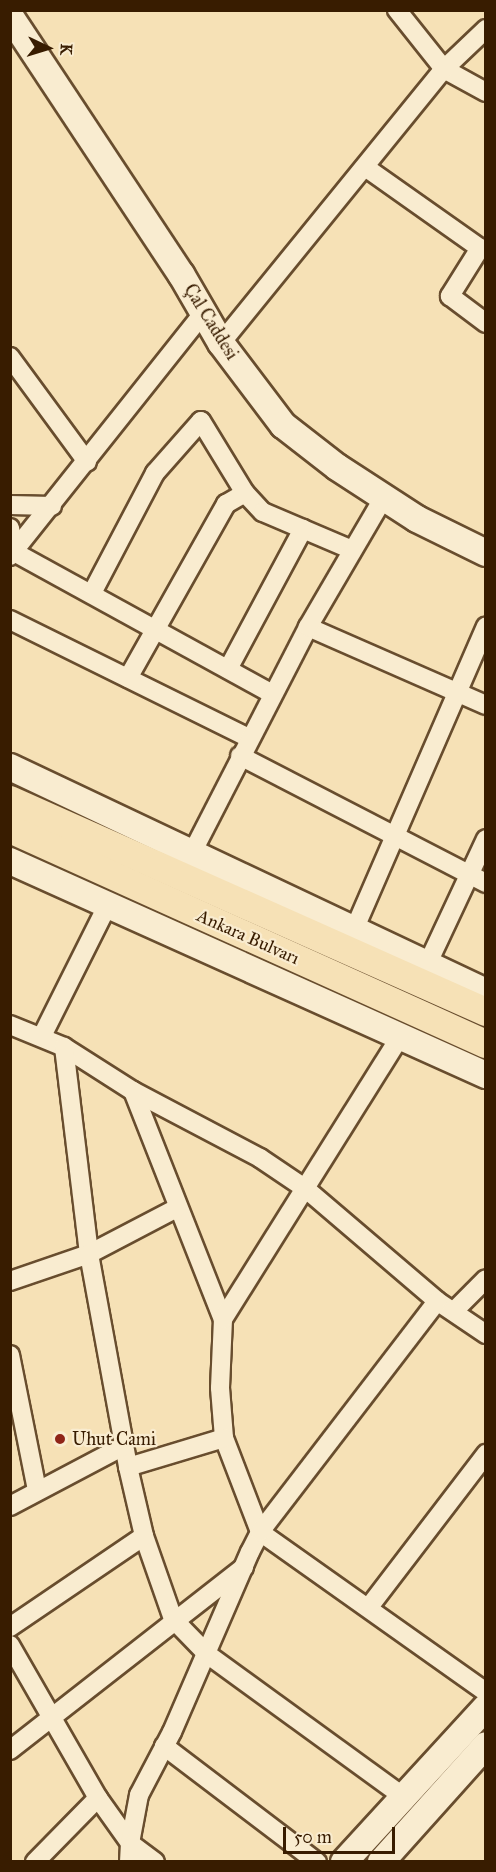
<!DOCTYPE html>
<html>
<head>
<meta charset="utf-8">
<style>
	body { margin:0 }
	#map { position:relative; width:496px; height:1872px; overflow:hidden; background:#f6e1b6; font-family:"IM FELL Great Primer",serif }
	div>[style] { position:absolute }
	.roads { filter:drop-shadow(2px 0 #684d2e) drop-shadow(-2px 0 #684d2e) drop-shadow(0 2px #684d2e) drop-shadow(0 -2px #684d2e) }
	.street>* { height:18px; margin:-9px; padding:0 9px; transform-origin:9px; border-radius:9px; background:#f9ecd0 }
	.secondary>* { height:26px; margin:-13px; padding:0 13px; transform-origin:13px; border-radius:13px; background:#f9ecd0 }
	.primary>* { height:28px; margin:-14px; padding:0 14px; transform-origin:14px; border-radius:14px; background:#f6e1b6 }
	.dots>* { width:16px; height:16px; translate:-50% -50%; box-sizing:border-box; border:3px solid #f9ecd0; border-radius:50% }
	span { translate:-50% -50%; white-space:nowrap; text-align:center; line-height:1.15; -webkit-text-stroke:4.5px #f9ecd0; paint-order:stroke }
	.street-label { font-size:18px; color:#381c00 }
	.poi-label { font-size:18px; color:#381c00 }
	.left { translate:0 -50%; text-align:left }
	.frame { position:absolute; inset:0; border:12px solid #381c00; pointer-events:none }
	.north { position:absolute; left:18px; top:18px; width:60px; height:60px; -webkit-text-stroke:4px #f9ecd0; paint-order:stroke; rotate:94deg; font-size:16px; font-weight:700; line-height:24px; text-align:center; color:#381c00 }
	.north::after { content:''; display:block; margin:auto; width:21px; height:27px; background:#381c00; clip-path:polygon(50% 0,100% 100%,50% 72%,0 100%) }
	.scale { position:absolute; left:283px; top:1827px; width:112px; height:27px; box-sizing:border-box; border:3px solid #381c00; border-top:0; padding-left:8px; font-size:18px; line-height:21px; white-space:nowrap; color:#381c00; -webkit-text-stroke:4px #f9ecd0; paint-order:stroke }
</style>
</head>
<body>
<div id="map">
	<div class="roads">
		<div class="street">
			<div style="left:397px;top:10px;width:75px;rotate:51.5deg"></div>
			<div style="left:444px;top:69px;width:48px;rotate:28.7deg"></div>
			<div style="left:365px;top:167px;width:141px;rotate:35.2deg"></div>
			<div style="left:480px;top:248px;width:57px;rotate:122deg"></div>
			<div style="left:450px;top:296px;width:45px;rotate:36.9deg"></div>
			<div style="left:221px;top:343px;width:353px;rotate:-50.9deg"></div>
			<div style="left:444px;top:69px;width:58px;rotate:-43.6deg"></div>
			<div style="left:10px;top:357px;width:130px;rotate:53.7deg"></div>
			<div style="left:10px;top:505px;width:42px;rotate:1.4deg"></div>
			<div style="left:10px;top:528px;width:24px;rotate:81deg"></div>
			<div style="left:14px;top:552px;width:294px;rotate:28.8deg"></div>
			<div style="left:10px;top:556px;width:312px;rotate:-51.5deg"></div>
			<div style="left:92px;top:593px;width:136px;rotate:-62.3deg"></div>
			<div style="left:155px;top:473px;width:69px;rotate:-48.5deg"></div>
			<div style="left:201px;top:421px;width:84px;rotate:58.6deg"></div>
			<div style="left:245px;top:493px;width:26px;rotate:47deg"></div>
			<div style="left:263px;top:512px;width:97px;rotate:23.1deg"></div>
			<div style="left:10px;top:620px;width:267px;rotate:26.3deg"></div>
			<div style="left:308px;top:627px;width:194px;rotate:23.7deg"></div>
			<div style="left:228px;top:669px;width:159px;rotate:-61.8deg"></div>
			<div style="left:128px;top:678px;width:200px;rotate:-60.6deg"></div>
			<div style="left:226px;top:504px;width:22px;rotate:-30deg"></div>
			<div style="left:240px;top:756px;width:277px;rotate:27.3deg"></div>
			<div style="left:192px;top:853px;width:254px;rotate:-62.8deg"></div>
			<div style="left:308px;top:627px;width:151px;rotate:-59.7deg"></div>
			<div style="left:354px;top:930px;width:331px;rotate:-66.5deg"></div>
			<div style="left:427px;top:965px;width:139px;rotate:-64.9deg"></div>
			<div style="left:10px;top:1025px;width:58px;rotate:22.2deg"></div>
			<div style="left:64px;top:1047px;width:82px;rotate:32.5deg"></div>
			<div style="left:133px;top:1091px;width:144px;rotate:27.8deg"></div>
			<div style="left:260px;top:1158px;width:55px;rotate:34deg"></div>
			<div style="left:306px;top:1189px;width:172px;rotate:40.5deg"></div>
			<div style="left:437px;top:1301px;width:59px;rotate:34deg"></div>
			<div style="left:42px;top:1036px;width:145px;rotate:-63.4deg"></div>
			<div style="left:64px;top:1047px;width:209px;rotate:83.1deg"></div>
			<div style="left:89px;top:1254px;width:217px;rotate:79.6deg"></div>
			<div style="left:128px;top:1467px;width:71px;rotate:76.9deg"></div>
			<div style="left:144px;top:1536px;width:88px;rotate:70.7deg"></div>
			<div style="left:173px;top:1619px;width:49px;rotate:45.8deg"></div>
			<div style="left:207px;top:1654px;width:243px;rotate:36deg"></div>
			<div style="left:133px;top:1091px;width:245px;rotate:68.5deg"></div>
			<div style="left:223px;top:1319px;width:69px;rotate:92.5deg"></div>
			<div style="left:220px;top:1388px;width:50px;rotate:85.4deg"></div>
			<div style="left:224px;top:1438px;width:101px;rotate:69deg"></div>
			<div style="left:260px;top:1532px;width:277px;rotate:35.3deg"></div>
			<div style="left:10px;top:1281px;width:83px;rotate:-18.9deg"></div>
			<div style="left:89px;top:1254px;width:99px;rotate:-27.6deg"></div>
			<div style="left:454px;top:1311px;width:45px;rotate:-45deg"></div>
			<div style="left:223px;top:1319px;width:333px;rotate:-57.9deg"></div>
			<div style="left:10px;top:1355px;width:138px;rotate:78.7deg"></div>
			<div style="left:128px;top:1467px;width:100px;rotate:-16.8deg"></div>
			<div style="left:10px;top:1506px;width:129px;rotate:-27.8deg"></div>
			<div style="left:369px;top:1607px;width:193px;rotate:-52.6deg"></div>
			<div style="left:10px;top:1627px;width:162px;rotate:-34.2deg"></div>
			<div style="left:10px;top:1645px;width:177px;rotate:60.1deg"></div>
			<div style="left:98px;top:1798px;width:55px;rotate:54.6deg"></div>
			<div style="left:130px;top:1843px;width:19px;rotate:93deg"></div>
			<div style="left:164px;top:1746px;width:192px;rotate:37.2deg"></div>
			<div style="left:10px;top:1750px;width:297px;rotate:-38deg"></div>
			<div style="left:35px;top:1862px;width:90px;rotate:-45.5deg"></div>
			<div style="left:155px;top:1862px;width:31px;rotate:-143deg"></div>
			<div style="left:130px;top:1843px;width:49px;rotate:-79.4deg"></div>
			<div style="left:139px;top:1795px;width:71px;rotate:-62.4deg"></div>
			<div style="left:172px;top:1732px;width:196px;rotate:-66.6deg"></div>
			<div style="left:250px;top:1552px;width:22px;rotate:-63deg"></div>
			<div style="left:260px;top:1532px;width:291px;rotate:-52.5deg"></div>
		</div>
		<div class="secondary">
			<div style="left:10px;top:16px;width:310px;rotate:56.5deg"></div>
			<div style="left:181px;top:274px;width:80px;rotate:59.9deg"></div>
			<div style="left:221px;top:343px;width:103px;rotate:52.9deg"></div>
			<div style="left:283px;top:425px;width:68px;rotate:37.9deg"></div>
			<div style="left:337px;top:467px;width:95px;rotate:33deg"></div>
			<div style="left:417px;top:519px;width:77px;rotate:26.2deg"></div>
			<div style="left:10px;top:767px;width:526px;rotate:25.3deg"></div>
			<div style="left:10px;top:861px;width:522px;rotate:24.21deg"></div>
			<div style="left:344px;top:1862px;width:210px;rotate:-47.5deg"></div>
			<div style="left:381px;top:1862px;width:157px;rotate:-48.1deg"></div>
		</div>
		<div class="primary">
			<div style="left:10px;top:800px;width:521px;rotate:24.01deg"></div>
			<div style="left:10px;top:829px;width:522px;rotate:24.31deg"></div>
		</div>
	</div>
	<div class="dots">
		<div style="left:60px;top:1439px;background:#8f2418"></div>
	</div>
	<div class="street-label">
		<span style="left:211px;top:322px;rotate:58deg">Çal Caddesi</span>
		<span style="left:248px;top:937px;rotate:24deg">Ankara Bulvarı</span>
	</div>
	<div class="poi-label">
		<span class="left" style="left:72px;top:1439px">Uhut Cami</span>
	</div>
	<div class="frame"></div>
	<div class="north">K</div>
	<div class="scale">50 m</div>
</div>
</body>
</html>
